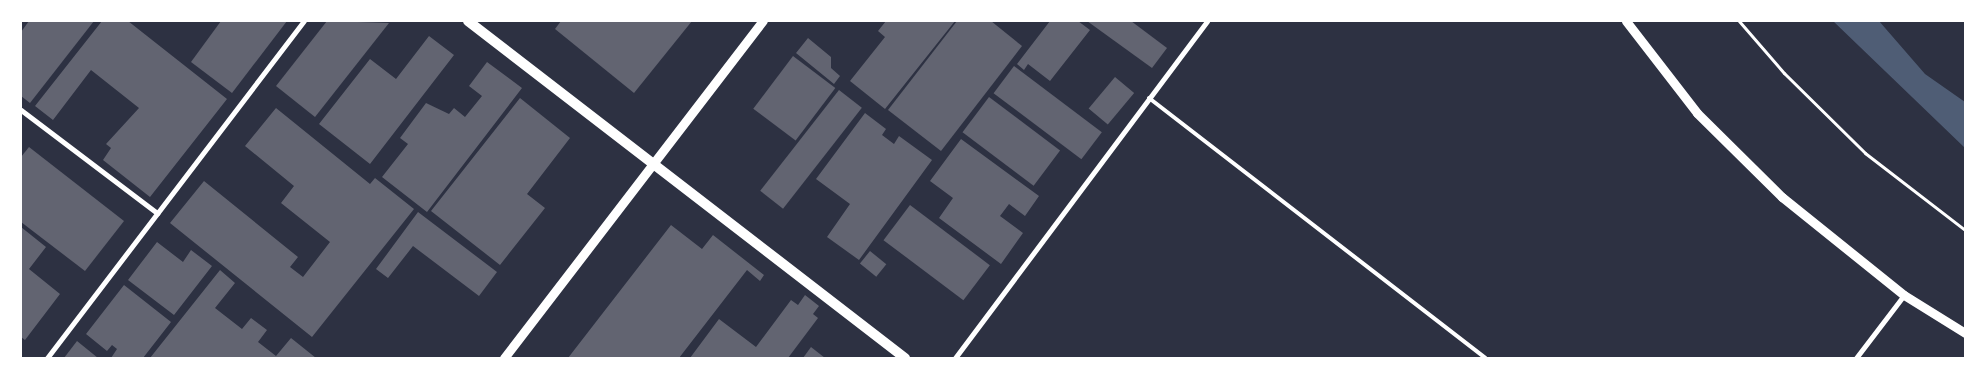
<!DOCTYPE html>
<html>
<head>
<meta charset="utf-8">
<style>
	body { margin:0 }
	#map { position:relative; width:1986px; height:379px; overflow:hidden; background:#2d3142; font-family:"PT Serif",serif }
	div>[style] { position:absolute }
	.water>* { inset:0; background:#4f5d75 }
	.building>* { inset:0; background:#626471; transform-origin:0 0 }
	.path>* { height:3px; margin:-1.5px; padding:0 1.5px; transform-origin:1.5px; border-radius:1.5px; background:#fff }
	.service>* { height:4px; margin:-2px; padding:0 2px; transform-origin:2px; border-radius:2px; background:#fff }
	.minor>* { height:5px; margin:-2.5px; padding:0 2.5px; transform-origin:2.5px; border-radius:2.5px; background:#fff }
	.tertiary>* { height:9px; margin:-4.5px; padding:0 4.5px; transform-origin:4.5px; border-radius:4.5px; background:#fff }
	.secondary>* { height:10px; margin:-5px; padding:0 5px; transform-origin:5px; border-radius:5px; background:#fff }
	span { translate:-50% -50%; white-space:nowrap; text-align:center; line-height:1.15; -webkit-text-stroke:5px #fff; paint-order:stroke }
	.frame { position:absolute; inset:0; border:22px solid #fff; pointer-events:none }
</style>
</head>
<body>
<div id="map">
	<div class="water">
		<div style="clip-path:polygon(1833px 21px,1879px 21px,1925px 74px,1965px 102px,1965px 148px)"></div>
	</div>
	<div class="building">
		<div style="clip-path:polygon(29px 21px,94px 21px,30px 103px,21px 96px,21px 32px)"></div>
		<div style="clip-path:polygon(102px 21px,128px 21px,227px 99px,150px 197px,103px 160px,111px 148px,106px 144px,139px 108px,91px 70px,53px 120px,35px 106px)"></div>
		<div style="clip-path:polygon(221px 21px,287px 21px,232px 93px,191px 62px)"></div>
		<div style="clip-path:polygon(327px 21px,389px 23px,315px 117px,276px 86px)"></div>
		<div style="clip-path:polygon(561px 21px,692px 21px,634px 93px,555px 29px)"></div>
		<div style="clip-path:polygon(886px 21px,955px 21px,885px 109px,850px 81px,885px 37px,878px 31px)"></div>
		<div style="clip-path:polygon(957px 21px,991px 21px,1022px 46px,941px 151px,888px 110px)"></div>
		<div style="clip-path:polygon(1050px 21px,1078px 21px,1090px 30px,1050px 81px,1028px 64px,1024px 70px,1017px 64px)"></div>
		<div style="clip-path:polygon(1087px 21px,1131px 21px,1167px 48px,1152px 68px)"></div>
		<div style="clip-path:polygon(429px 36px,454px 55px,370px 164px,319px 124px,370px 59px,396px 79px)"></div>
		<div style="clip-path:polygon(808px 38px,831px 57px,831px 68px,840px 76px,834px 84px,796px 53px)"></div>
		<div style="left:793px;top:56px;width:53px;height:66px;rotate:37deg"></div>
		<div style="clip-path:polygon(487px 62px,522px 88px,427px 212px,382px 177px,408px 144px,400px 138px,426px 103px,449px 114px,454px 108px,465px 117px,482px 96px,469px 86px)"></div>
		<div style="left:1014px;top:66px;width:110px;height:34px;rotate:37deg"></div>
		<div style="left:1115px;top:77px;width:25px;height:41px;rotate:40deg"></div>
		<div style="left:839px;top:90px;width:29px;height:128px;rotate:38deg"></div>
		<div style="left:989px;top:97px;width:89px;height:44px;rotate:37deg"></div>
		<div style="clip-path:polygon(520px 98px,570px 138px,527px 194px,545px 208px,500px 265px,431px 211px)"></div>
		<div style="clip-path:polygon(276px 108px,370px 184px,375px 178px,414px 209px,312px 337px,170px 223px,204px 181px,298px 257px,290px 267px,303px 277px,330px 242px,281px 203px,294px 186px,245px 146px)"></div>
		<div style="clip-path:polygon(865px 113px,886px 129px,882px 135px,894px 144px,899px 136px,932px 160px,859px 260px,827px 237px,850px 204px,816px 179px)"></div>
		<div style="clip-path:polygon(961px 139px,1039px 196px,1025px 216px,1009px 204px,1000px 216px,1023px 233px,1001px 264px,939px 218px,953px 198px,930px 181px)"></div>
		<div style="clip-path:polygon(29px 147px,124px 221px,85px 271px,21px 222px,21px 157px)"></div>
		<div style="left:910px;top:205px;width:100px;height:44px;rotate:37deg"></div>
		<div style="clip-path:polygon(418px 212px,497px 272px,479px 296px,413px 246px,388px 278px,376px 269px)"></div>
		<div style="clip-path:polygon(671px 225px,702px 249px,713px 235px,764px 275px,760px 281px,747px 270px,679px 358px,568px 358px)"></div>
		<div style="clip-path:polygon(21px 227px,46px 247px,29px 269px,60px 294px,25px 340px,21px 337px)"></div>
		<div style="clip-path:polygon(157px 242px,183px 262px,191px 250px,212px 266px,174px 315px,128px 280px)"></div>
		<div style="left:870px;top:251px;width:21px;height:16px;rotate:39deg"></div>
		<div style="clip-path:polygon(220px 270px,235px 283px,215px 308px,242px 329px,251px 318px,267px 330px,258px 342px,276px 356px,291px 338px,316px 358px,150px 358px)"></div>
		<div style="clip-path:polygon(124px 285px,171px 322px,143px 358px,111px 358px,117px 349px,112px 345px,107px 351px,86px 334px)"></div>
		<div style="clip-path:polygon(805px 295px,819px 306px,813px 314px,818px 318px,788px 358px,690px 358px,719px 319px,756px 347px,791px 300px,798px 305px)"></div>
		<div style="clip-path:polygon(77px 341px,98px 358px,64px 358px)"></div>
		<div style="clip-path:polygon(811px 347px,825px 358px,803px 358px)"></div>
	</div>
	<div class="path">
		<div style="left:1739px;top:21px;width:69px;rotate:49.1deg"></div>
		<div style="left:1784px;top:73px;width:114px;rotate:44.6deg"></div>
		<div style="left:1865px;top:153px;width:126px;rotate:37.6deg"></div>
	</div>
	<div class="service">
		<div style="left:1149px;top:98px;width:425px;rotate:37.7deg"></div>
	</div>
	<div class="minor">
		<div style="left:21px;top:110px;width:171px;rotate:37.1deg"></div>
		<div style="left:47px;top:358px;width:424px;rotate:-52.7deg"></div>
		<div style="left:955px;top:358px;width:421px;rotate:-53.2deg"></div>
		<div style="left:1856px;top:358px;width:79px;rotate:-52.7deg"></div>
	</div>
	<div class="tertiary">
		<div style="left:1626px;top:21px;width:116px;rotate:52.3deg"></div>
		<div style="left:1697px;top:113px;width:120px;rotate:44.7deg"></div>
		<div style="left:1782px;top:197px;width:156px;rotate:38.8deg"></div>
		<div style="left:1904px;top:295px;width:72px;rotate:31.9deg"></div>
		<div style="left:504px;top:358px;width:425px;rotate:-52.5deg"></div>
	</div>
	<div class="secondary">
		<div style="left:468px;top:21px;width:552px;rotate:37.64deg"></div>
	</div>
	<div class="frame"></div>
</div>
</body>
</html>
